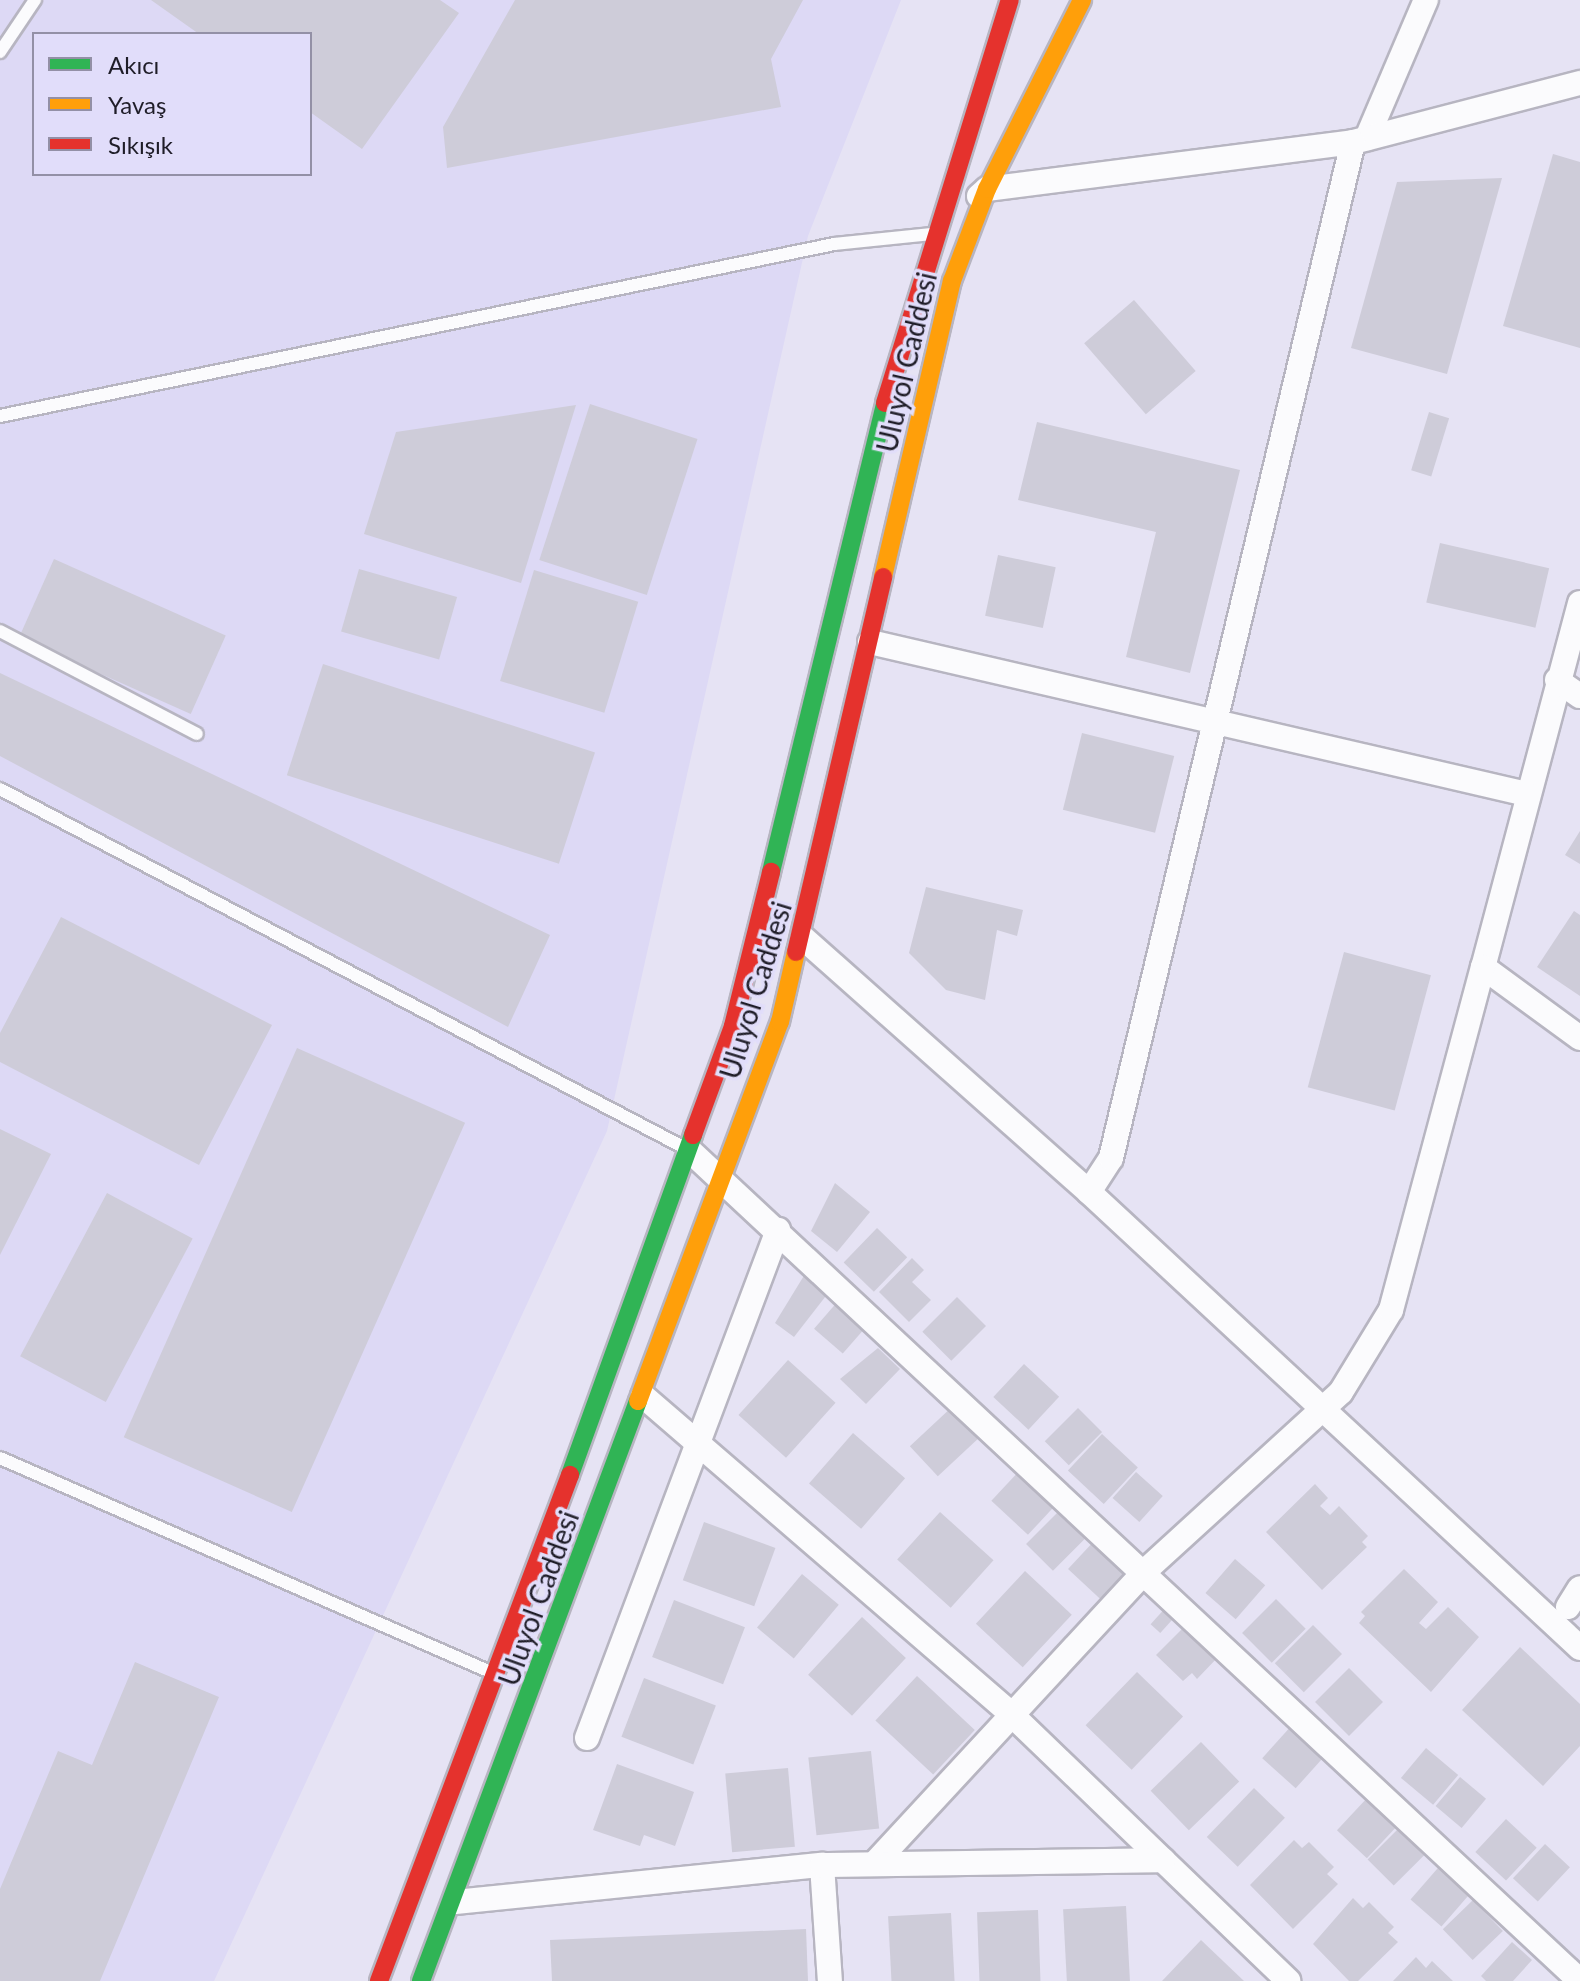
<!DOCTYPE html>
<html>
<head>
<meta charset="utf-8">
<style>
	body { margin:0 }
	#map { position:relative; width:1580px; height:1981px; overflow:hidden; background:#e6e3f4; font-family:Lato,sans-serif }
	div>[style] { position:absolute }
	.built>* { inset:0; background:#ddd9f5 }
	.building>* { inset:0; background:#ceccd9; transform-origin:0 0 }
	.roads { filter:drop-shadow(2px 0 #b7b5c1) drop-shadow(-2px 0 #b7b5c1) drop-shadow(0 2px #b7b5c1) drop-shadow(0 -2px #b7b5c1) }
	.lane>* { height:12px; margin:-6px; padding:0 6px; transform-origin:6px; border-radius:6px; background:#fbfbfd }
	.street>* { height:24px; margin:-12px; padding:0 12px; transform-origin:12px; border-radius:12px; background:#fbfbfd }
	.fast>* { height:18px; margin:-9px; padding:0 9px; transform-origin:9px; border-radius:9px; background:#30b455 }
	.slow>* { height:18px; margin:-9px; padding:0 9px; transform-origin:9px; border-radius:9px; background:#ff9f0a }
	.jam>* { height:18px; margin:-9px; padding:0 9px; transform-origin:9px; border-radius:9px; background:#e5322d }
	span { translate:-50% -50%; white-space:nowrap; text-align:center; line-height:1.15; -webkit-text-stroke:7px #e1ddfa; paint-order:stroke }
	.street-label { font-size:28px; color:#1f1d28 }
	.legend { position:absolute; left:32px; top:32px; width:280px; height:144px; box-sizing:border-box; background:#e1ddfa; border:2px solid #9390a6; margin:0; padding:10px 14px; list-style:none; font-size:24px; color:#1f1d28 }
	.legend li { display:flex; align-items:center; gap:16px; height:40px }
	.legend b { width:40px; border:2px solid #9390a6 }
</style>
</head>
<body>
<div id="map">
	<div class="built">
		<div style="clip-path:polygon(evenodd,0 0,901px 0,808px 236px,607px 1131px,214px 1981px,0 1981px,0 0,34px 34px,310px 34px,310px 174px,34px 174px,34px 34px)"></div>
	</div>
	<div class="building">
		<div style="clip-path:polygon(151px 0,440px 0,459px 13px,362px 149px,310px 112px,310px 34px,199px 34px)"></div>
		<div style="clip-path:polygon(515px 0,803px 0,771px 59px,781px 107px,447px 168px,443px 127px)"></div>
		<div style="clip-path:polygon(1553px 154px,1580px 162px,1580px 348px,1503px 326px)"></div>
		<div style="clip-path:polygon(1502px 178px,1447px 374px,1351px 348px,1397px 182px)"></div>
		<div style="left:1134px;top:300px;width:94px;height:66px;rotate:49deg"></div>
		<div style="left:590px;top:404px;width:113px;height:164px;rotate:18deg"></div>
		<div style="clip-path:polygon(576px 405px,521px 583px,364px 534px,396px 432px)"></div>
		<div style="left:1429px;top:412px;width:21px;height:61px;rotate:17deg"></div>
		<div style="clip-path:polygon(1037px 422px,1240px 470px,1190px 673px,1126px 657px,1156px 532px,1018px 500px)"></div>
		<div style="left:1440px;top:543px;width:112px;height:61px;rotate:13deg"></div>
		<div style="left:998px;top:555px;width:59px;height:62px;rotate:12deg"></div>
		<div style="left:54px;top:559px;width:188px;height:86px;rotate:24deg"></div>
		<div style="left:359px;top:569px;width:102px;height:65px;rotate:16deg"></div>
		<div style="left:534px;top:570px;width:109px;height:116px;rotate:17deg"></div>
		<div style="left:323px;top:664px;width:286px;height:117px;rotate:18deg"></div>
		<div style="clip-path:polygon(0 673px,550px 935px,508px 1027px,0 756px)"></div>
		<div style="left:1082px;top:733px;width:95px;height:79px;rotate:14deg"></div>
		<div style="clip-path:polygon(1580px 831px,1580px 864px,1565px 855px)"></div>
		<div style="clip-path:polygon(926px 887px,1023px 910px,1017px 936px,997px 930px,985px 1000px,946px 990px,909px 953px)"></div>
		<div style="clip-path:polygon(1574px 911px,1580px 915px,1580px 996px,1537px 967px)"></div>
		<div style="clip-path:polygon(61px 917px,272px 1025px,199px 1165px,0 1062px,0 1033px)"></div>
		<div style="left:1344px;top:952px;width:90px;height:140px;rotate:15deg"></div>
		<div style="left:297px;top:1048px;width:184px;height:426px;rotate:24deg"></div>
		<div style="clip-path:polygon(0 1129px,51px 1154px,0 1255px)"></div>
		<div style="clip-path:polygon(835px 1183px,870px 1212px,837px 1252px,811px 1231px)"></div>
		<div style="left:107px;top:1193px;width:97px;height:185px;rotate:28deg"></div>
		<div style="left:877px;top:1228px;width:42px;height:48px;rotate:44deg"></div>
		<div style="clip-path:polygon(912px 1258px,924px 1270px,912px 1282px,931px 1300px,909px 1322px,879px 1292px)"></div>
		<div style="clip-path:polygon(805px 1274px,829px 1292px,794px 1337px,775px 1323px)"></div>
		<div style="left:957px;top:1297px;width:41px;height:49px;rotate:45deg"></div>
		<div style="left:839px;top:1300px;width:38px;height:38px;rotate:41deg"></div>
		<div style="clip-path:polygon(878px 1348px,900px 1369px,866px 1404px,840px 1379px)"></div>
		<div style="left:788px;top:1360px;width:64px;height:74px;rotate:42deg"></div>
		<div style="left:1024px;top:1364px;width:48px;height:45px;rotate:43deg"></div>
		<div style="left:953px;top:1406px;width:41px;height:59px;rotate:47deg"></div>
		<div style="left:1078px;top:1408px;width:34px;height:47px;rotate:45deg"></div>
		<div style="left:853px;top:1433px;width:69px;height:67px;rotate:41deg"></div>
		<div style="left:1102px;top:1434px;width:49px;height:50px;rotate:43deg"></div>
		<div style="left:1020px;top:1470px;width:50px;height:42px;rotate:43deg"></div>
		<div style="left:1136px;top:1472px;width:36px;height:35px;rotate:42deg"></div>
		<div style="clip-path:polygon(1315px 1484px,1328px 1498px,1320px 1506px,1330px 1515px,1339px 1506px,1368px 1536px,1362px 1542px,1367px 1547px,1322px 1590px,1266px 1532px)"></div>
		<div style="left:1060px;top:1510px;width:38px;height:48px;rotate:45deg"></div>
		<div style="left:940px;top:1512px;width:72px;height:64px;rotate:42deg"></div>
		<div style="left:704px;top:1522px;width:76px;height:62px;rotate:20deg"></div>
		<div style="left:1096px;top:1539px;width:50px;height:41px;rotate:43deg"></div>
		<div style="left:1235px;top:1559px;width:40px;height:45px;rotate:41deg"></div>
		<div style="clip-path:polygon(1404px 1569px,1438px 1602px,1419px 1623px,1426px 1629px,1448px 1607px,1479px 1637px,1431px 1692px,1359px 1623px,1365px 1616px,1361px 1612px)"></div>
		<div style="left:1025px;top:1571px;width:64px;height:72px;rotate:43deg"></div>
		<div style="left:802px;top:1574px;width:48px;height:70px;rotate:40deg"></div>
		<div style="left:1276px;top:1599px;width:42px;height:48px;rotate:45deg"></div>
		<div style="left:674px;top:1600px;width:76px;height:61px;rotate:21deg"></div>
		<div style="left:1168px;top:1605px;width:13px;height:26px;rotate:42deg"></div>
		<div style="left:862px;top:1617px;width:60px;height:79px;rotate:43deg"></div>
		<div style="clip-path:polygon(1187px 1624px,1219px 1656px,1197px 1679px,1192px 1673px,1183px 1681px,1156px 1655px)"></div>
		<div style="left:1313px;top:1625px;width:41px;height:54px;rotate:45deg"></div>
		<div style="clip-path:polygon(1520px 1647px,1580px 1704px,1580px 1746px,1543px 1786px,1462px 1710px)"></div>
		<div style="clip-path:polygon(135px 1662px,219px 1697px,100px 1981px,0 1981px,0 1889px,58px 1751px,92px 1765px)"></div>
		<div style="left:1349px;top:1668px;width:48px;height:48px;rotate:45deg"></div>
		<div style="left:1137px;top:1672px;width:64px;height:74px;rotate:44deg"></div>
		<div style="left:917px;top:1676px;width:79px;height:61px;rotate:43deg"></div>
		<div style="left:644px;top:1678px;width:77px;height:63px;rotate:21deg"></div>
		<div style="left:1293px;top:1724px;width:45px;height:46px;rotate:42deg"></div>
		<div style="left:1201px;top:1742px;width:55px;height:70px;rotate:46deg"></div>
		<div style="left:1426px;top:1748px;width:42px;height:39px;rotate:40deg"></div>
		<div style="left:871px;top:1751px;width:78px;height:63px;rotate:84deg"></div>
		<div style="clip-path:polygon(617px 1764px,694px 1792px,675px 1846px,644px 1835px,640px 1846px,593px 1830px)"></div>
		<div style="left:788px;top:1768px;width:79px;height:63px;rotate:85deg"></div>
		<div style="left:1460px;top:1777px;width:34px;height:38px;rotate:40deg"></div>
		<div style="left:1254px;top:1788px;width:43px;height:68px;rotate:44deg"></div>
		<div style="left:1369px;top:1796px;width:41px;height:47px;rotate:43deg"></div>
		<div style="left:1506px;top:1819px;width:42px;height:45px;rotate:43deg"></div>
		<div style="left:1398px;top:1829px;width:37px;height:43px;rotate:45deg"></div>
		<div style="clip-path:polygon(1294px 1840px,1302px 1848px,1309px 1842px,1334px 1867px,1327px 1874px,1338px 1884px,1293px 1929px,1250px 1885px)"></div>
		<div style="left:1545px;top:1844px;width:34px;height:47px;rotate:43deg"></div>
		<div style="left:1444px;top:1861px;width:41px;height:51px;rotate:41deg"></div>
		<div style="clip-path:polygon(1353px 1898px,1363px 1908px,1369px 1902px,1394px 1927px,1388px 1933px,1398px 1942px,1358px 1981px,1349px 1981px,1313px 1944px)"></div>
		<div style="left:1473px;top:1900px;width:43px;height:42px;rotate:46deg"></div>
		<div style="left:1126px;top:1906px;width:75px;height:63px;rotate:87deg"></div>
		<div style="left:1038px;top:1910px;width:71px;height:61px;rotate:88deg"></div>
		<div style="left:951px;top:1913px;width:68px;height:63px;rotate:87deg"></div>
		<div style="clip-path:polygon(806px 1929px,808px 1981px,552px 1981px,550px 1940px)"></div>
		<div style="clip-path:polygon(1201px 1940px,1244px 1981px,1162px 1981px)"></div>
		<div style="clip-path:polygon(1512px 1942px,1532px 1960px,1513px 1981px,1486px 1981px,1481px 1976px)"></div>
		<div style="clip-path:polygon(1416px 1957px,1426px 1968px,1432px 1961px,1453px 1981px,1393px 1981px)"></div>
	</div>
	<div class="roads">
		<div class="lane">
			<div style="left:0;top:52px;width:63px;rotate:-56.1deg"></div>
			<div style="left:0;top:416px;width:852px;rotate:-11.65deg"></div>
			<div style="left:834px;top:244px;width:98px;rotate:-5.9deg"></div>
			<div style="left:0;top:631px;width:222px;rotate:27.6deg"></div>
			<div style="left:0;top:789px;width:773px;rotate:27.66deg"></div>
			<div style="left:0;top:1458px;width:540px;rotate:23.57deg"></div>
		</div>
		<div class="street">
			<div style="left:1367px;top:138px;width:150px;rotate:-66.9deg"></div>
			<div style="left:979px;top:196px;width:11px;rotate:-41deg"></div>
			<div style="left:987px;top:189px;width:369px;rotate:-7.3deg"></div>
			<div style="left:1353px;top:142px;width:235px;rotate:-14.6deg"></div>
			<div style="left:1580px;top:603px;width:377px;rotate:104.9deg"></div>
			<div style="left:1483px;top:967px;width:120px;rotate:36.2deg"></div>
			<div style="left:870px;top:642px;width:674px;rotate:13.03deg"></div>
			<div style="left:1557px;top:680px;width:28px;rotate:35deg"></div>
			<div style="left:803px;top:938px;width:383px;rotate:41.6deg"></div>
			<div style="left:1089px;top:1192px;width:670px;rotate:42.88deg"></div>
			<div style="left:689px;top:1150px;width:1218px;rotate:43deg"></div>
			<div style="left:1089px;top:1192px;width:40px;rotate:-57.1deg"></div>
			<div style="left:1111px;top:1158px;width:1044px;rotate:-76.6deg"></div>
			<div style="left:643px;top:1396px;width:486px;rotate:40.8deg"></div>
			<div style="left:1011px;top:1714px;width:385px;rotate:43.9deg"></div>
			<div style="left:1568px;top:1607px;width:22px;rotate:-58deg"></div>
			<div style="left:587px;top:1738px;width:543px;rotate:-69.39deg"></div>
			<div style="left:874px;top:1864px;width:399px;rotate:-47.2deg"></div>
			<div style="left:1145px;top:1571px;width:265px;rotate:-42.4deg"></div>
			<div style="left:1341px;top:1392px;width:96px;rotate:-58.6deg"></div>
			<div style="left:1391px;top:1310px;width:355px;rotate:-75deg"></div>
			<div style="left:822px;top:1865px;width:116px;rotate:86.1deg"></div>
			<div style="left:455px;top:1902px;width:369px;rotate:-5.8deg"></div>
			<div style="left:822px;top:1865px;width:341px;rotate:-0.8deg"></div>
		</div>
		<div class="fast">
			<div style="left:771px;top:872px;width:483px;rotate:-76.3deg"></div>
			<div style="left:570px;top:1475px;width:362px;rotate:-70.1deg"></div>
			<div style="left:421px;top:1981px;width:619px;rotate:-69.49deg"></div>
		</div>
		<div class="slow">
			<div style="left:883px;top:577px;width:304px;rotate:-76.9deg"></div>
			<div style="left:952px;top:281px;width:98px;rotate:-69.2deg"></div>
			<div style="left:987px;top:189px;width:212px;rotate:-63.3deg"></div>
			<div style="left:638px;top:1401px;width:405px;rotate:-69.5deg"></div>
			<div style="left:780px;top:1022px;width:72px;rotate:-77.1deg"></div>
		</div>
		<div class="jam">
			<div style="left:885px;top:403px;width:422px;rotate:-72.8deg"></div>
			<div style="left:796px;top:952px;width:385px;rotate:-76.9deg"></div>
			<div style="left:693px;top:1135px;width:116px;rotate:-69.8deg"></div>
			<div style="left:733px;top:1026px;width:159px;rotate:-76.1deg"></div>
			<div style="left:379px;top:1981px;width:541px;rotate:-69.32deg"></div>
		</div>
	</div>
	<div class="street-label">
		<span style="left:906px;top:362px;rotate:-77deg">Uluyol Caddesi</span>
		<span style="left:755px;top:990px;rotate:-73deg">Uluyol Caddesi</span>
		<span style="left:538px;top:1598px;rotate:-70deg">Uluyol Caddesi</span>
	</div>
	<ul class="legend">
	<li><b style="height:10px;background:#30b455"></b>Akıcı</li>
	<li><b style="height:10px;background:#ff9f0a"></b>Yavaş</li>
	<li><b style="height:10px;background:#e5322d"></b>Sıkışık</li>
	</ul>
</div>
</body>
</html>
